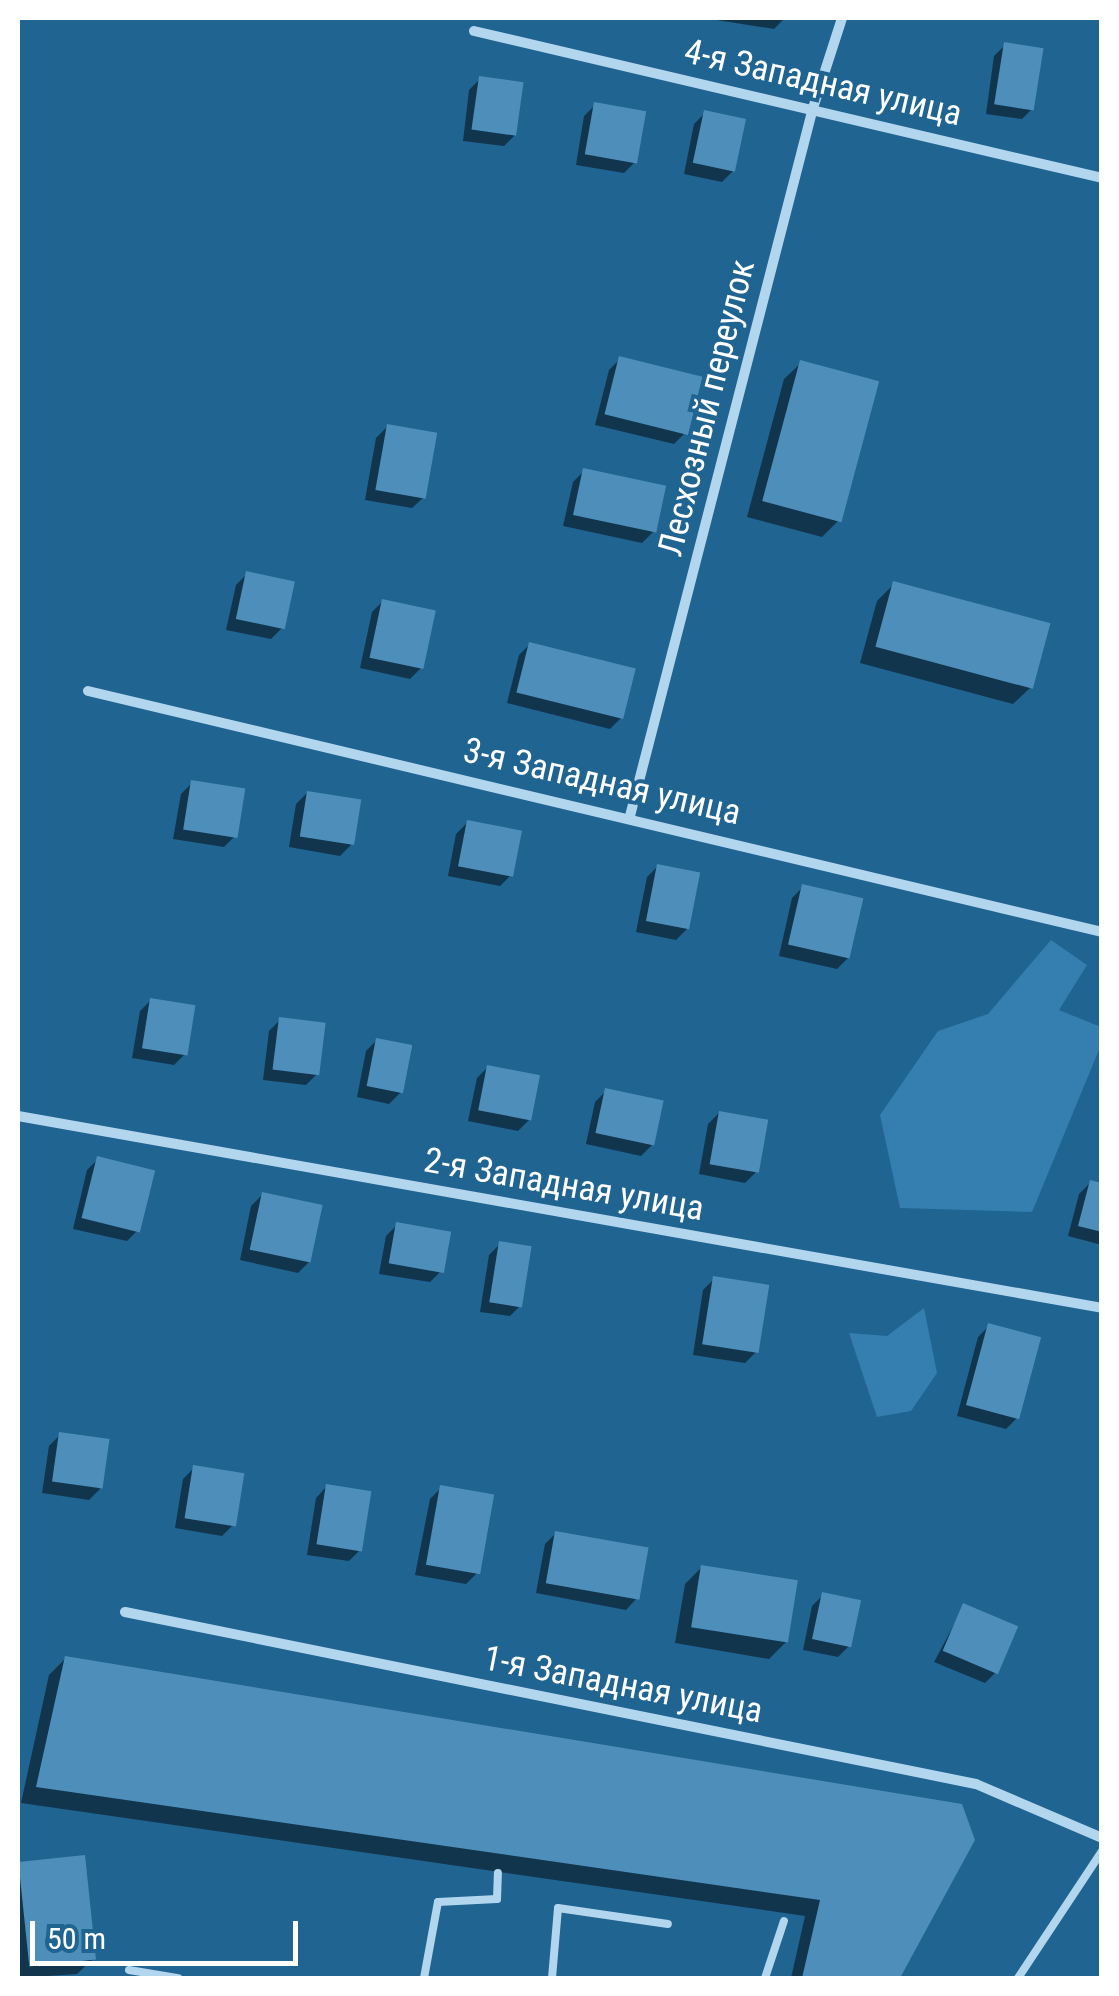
<!DOCTYPE html>
<html>
<head>
<meta charset="utf-8">
<style>
	body { margin:0 }
	#map { position:relative; width:1119px; height:1996px; overflow:hidden; background:#206491; font-family:"Roboto Condensed",sans-serif }
	div>[style] { position:absolute }
	.green>* { inset:0; background:#347faf }
	.shadow>* { inset:0; background:#0007 }
	.building>* { inset:0; background:#4d8fba; transform-origin:0 0 }
	.service>* { height:8px; margin:-4px; padding:0 4px; transform-origin:4px; border-radius:4px; background:#b2d6ed }
	.minor>* { height:10px; margin:-5px; padding:0 5px; transform-origin:5px; border-radius:5px; background:#b2d6ed }
	span { translate:-50% -50%; white-space:nowrap; text-align:center; line-height:1.15; -webkit-text-stroke:8px #206491; paint-order:stroke }
	.street-label { font-size:35px; color:#fff }
	.frame { position:absolute; inset:0; border:20px solid #fff; pointer-events:none }
	.scale { position:absolute; left:30px; top:1921px; width:268px; height:45px; box-sizing:border-box; border:5px solid #fff; border-top:0; padding-left:12px; font-size:30px; line-height:35px; white-space:nowrap; color:#fff; -webkit-text-stroke:8px #206491; paint-order:stroke }
</style>
</head>
<body>
<div id="map">
	<div class="green">
		<div style="clip-path:polygon(1051px 940px,1087px 965px,1059px 1010px,1101px 1027px,1101px 1045px,1032px 1212px,900px 1208px,880px 1115px,938px 1031px,988px 1014px)"></div>
		<div style="clip-path:polygon(924px 1308px,937px 1373px,911px 1411px,877px 1417px,849px 1333px,887px 1336px)"></div>
	</div>
	<div class="shadow">
		<div style="clip-path:polygon(704px 18px,785px 18px,774px 29px)"></div>
		<div style="clip-path:polygon(965px 18px,1000px 18px,998px 20px)"></div>
		<div style="clip-path:polygon(1005px 45px,1033px 108px,1022px 119px,986px 114px,994px 56px)"></div>
		<div style="clip-path:polygon(480px 79px,515px 135px,504px 146px,463px 141px,469px 90px)"></div>
		<div style="clip-path:polygon(595px 105px,635px 162px,624px 173px,576px 165px,584px 116px)"></div>
		<div style="clip-path:polygon(705px 113px,733px 171px,722px 182px,684px 174px,694px 124px)"></div>
		<div style="clip-path:polygon(620px 359px,685px 433px,674px 444px,595px 425px,609px 370px)"></div>
		<div style="clip-path:polygon(801px 363px,838px 521px,822px 537px,747px 517px,784px 379px)"></div>
		<div style="clip-path:polygon(387px 427px,424px 497px,412px 508px,365px 500px,376px 438px)"></div>
		<div style="clip-path:polygon(584px 471px,653px 532px,642px 543px,563px 526px,573px 482px)"></div>
		<div style="clip-path:polygon(247px 574px,282px 628px,271px 639px,226px 630px,236px 585px)"></div>
		<div style="clip-path:polygon(894px 584px,1030px 688px,1013px 704px,860px 663px,877px 601px)"></div>
		<div style="clip-path:polygon(383px 601px,421px 668px,410px 679px,360px 668px,372px 612px)"></div>
		<div style="clip-path:polygon(530px 644px,621px 718px,610px 729px,507px 703px,519px 655px)"></div>
		<div style="clip-path:polygon(192px 783px,235px 836px,224px 847px,173px 839px,181px 794px)"></div>
		<div style="clip-path:polygon(307px 793px,351px 845px,340px 856px,289px 847px,296px 804px)"></div>
		<div style="clip-path:polygon(467px 823px,511px 875px,500px 886px,448px 876px,456px 834px)"></div>
		<div style="clip-path:polygon(658px 866px,687px 929px,676px 940px,636px 932px,647px 877px)"></div>
		<div style="clip-path:polygon(803px 887px,848px 958px,837px 969px,779px 956px,792px 898px)"></div>
		<div style="clip-path:polygon(151px 1000px,185px 1054px,174px 1065px,132px 1058px,140px 1011px)"></div>
		<div style="clip-path:polygon(280px 1020px,317px 1074px,306px 1085px,263px 1080px,269px 1031px)"></div>
		<div style="clip-path:polygon(377px 1040px,400px 1093px,389px 1104px,357px 1097px,366px 1051px)"></div>
		<div style="clip-path:polygon(488px 1067px,529px 1120px,518px 1131px,468px 1121px,477px 1078px)"></div>
		<div style="clip-path:polygon(606px 1091px,652px 1145px,641px 1156px,586px 1144px,595px 1102px)"></div>
		<div style="clip-path:polygon(719px 1113px,756px 1172px,745px 1183px,699px 1174px,708px 1124px)"></div>
		<div style="clip-path:polygon(98px 1159px,138px 1230px,127px 1241px,73px 1229px,87px 1170px)"></div>
		<div style="clip-path:polygon(1090px 1183px,1102px 1186px,1102px 1245px,1068px 1236px,1079px 1194px)"></div>
		<div style="clip-path:polygon(262px 1195px,309px 1262px,298px 1273px,240px 1260px,251px 1206px)"></div>
		<div style="clip-path:polygon(397px 1225px,441px 1271px,430px 1282px,379px 1274px,386px 1236px)"></div>
		<div style="clip-path:polygon(500px 1244px,521px 1305px,510px 1316px,480px 1312px,489px 1255px)"></div>
		<div style="clip-path:polygon(714px 1279px,756px 1352px,745px 1363px,693px 1355px,703px 1290px)"></div>
		<div style="clip-path:polygon(989px 1326px,1017px 1418px,1006px 1429px,957px 1416px,978px 1337px)"></div>
		<div style="clip-path:polygon(60px 1435px,100px 1489px,89px 1500px,42px 1493px,49px 1446px)"></div>
		<div style="clip-path:polygon(194px 1468px,233px 1525px,222px 1536px,175px 1528px,183px 1479px)"></div>
		<div style="clip-path:polygon(327px 1486px,360px 1550px,349px 1561px,307px 1555px,316px 1498px)"></div>
		<div style="clip-path:polygon(441px 1488px,477px 1573px,466px 1584px,415px 1575px,430px 1499px)"></div>
		<div style="clip-path:polygon(556px 1533px,637px 1598px,626px 1610px,536px 1593px,545px 1544px)"></div>
		<div style="clip-path:polygon(702px 1567px,786px 1642px,769px 1659px,675px 1643px,685px 1584px)"></div>
		<div style="clip-path:polygon(823px 1595px,849px 1646px,838px 1657px,803px 1650px,812px 1606px)"></div>
		<div style="clip-path:polygon(964px 1606px,996px 1672px,985px 1683px,934px 1662px)"></div>
		<div style="clip-path:polygon(66px 1658px,972px 1840px,897px 1978px,791px 1978px,805px 1916px,21px 1803px,49px 1675px)"></div>
		<div style="clip-path:polygon(83px 1857px,94px 1958px,77px 1974px,18px 1978px,18px 1864px)"></div>
	</div>
	<div class="building">
		<div style="left:1004px;top:42px;width:40px;height:63px;rotate:9deg"></div>
		<div style="left:479px;top:76px;width:45px;height:54px;rotate:8deg"></div>
		<div style="left:594px;top:102px;width:53px;height:53px;rotate:10deg"></div>
		<div style="left:704px;top:110px;width:43px;height:54px;rotate:12deg"></div>
		<div style="left:619px;top:356px;width:86px;height:60px;rotate:14deg"></div>
		<div style="left:800px;top:360px;width:82px;height:146px;rotate:15deg"></div>
		<div style="left:387px;top:424px;width:51px;height:67px;rotate:10deg"></div>
		<div style="left:583px;top:468px;width:85px;height:48px;rotate:12deg"></div>
		<div style="left:246px;top:571px;width:50px;height:49px;rotate:12deg"></div>
		<div style="left:893px;top:581px;width:163px;height:68px;rotate:15deg"></div>
		<div style="left:382px;top:599px;width:55px;height:60px;rotate:12deg"></div>
		<div style="left:529px;top:642px;width:110px;height:52px;rotate:14deg"></div>
		<div style="left:191px;top:780px;width:55px;height:50px;rotate:9deg"></div>
		<div style="left:307px;top:791px;width:55px;height:46px;rotate:9deg"></div>
		<div style="left:467px;top:820px;width:56px;height:47px;rotate:11deg"></div>
		<div style="left:657px;top:864px;width:44px;height:58px;rotate:11deg"></div>
		<div style="left:802px;top:884px;width:63px;height:62px;rotate:13deg"></div>
		<div style="left:150px;top:998px;width:46px;height:51px;rotate:9deg"></div>
		<div style="left:279px;top:1017px;width:47px;height:53px;rotate:7deg"></div>
		<div style="left:376px;top:1038px;width:37px;height:49px;rotate:11deg"></div>
		<div style="left:487px;top:1065px;width:54px;height:46px;rotate:11deg"></div>
		<div style="left:605px;top:1088px;width:60px;height:46px;rotate:12deg"></div>
		<div style="left:719px;top:1111px;width:50px;height:54px;rotate:10deg"></div>
		<div style="left:97px;top:1156px;width:60px;height:64px;rotate:14deg"></div>
		<div style="clip-path:polygon(1090px 1180px,1102px 1183px,1102px 1232px,1078px 1226px)"></div>
		<div style="left:262px;top:1192px;width:62px;height:59px;rotate:12deg"></div>
		<div style="left:396px;top:1222px;width:56px;height:42px;rotate:10deg"></div>
		<div style="left:499px;top:1241px;width:33px;height:62px;rotate:9deg"></div>
		<div style="left:713px;top:1276px;width:57px;height:69px;rotate:9deg"></div>
		<div style="left:988px;top:1323px;width:55px;height:85px;rotate:15deg"></div>
		<div style="left:59px;top:1432px;width:51px;height:50px;rotate:8deg"></div>
		<div style="left:193px;top:1465px;width:52px;height:54px;rotate:9deg"></div>
		<div style="left:326px;top:1484px;width:46px;height:61px;rotate:9deg"></div>
		<div style="left:440px;top:1485px;width:55px;height:81px;rotate:10deg"></div>
		<div style="left:555px;top:1531px;width:95px;height:53px;rotate:10deg"></div>
		<div style="left:701px;top:1565px;width:98px;height:63px;rotate:9deg"></div>
		<div style="left:822px;top:1592px;width:40px;height:48px;rotate:12deg"></div>
		<div style="left:963px;top:1603px;width:60px;height:52px;rotate:23deg"></div>
		<div style="clip-path:polygon(65px 1656px,962px 1804px,975px 1840px,900px 1978px,802px 1978px,820px 1900px,36px 1787px)"></div>
		<div style="left:85px;top:1855px;width:105px;height:67px;rotate:84deg"></div>
	</div>
	<div class="service">
		<div style="left:129px;top:1970px;width:50px;rotate:9.3deg"></div>
		<div style="left:424px;top:1978px;width:77px;rotate:-79.6deg"></div>
		<div style="left:438px;top:1902px;width:59px;rotate:-2.9deg"></div>
		<div style="left:497px;top:1899px;width:26px;rotate:-88deg"></div>
		<div style="left:552px;top:1978px;width:70px;rotate:-85.1deg"></div>
		<div style="left:558px;top:1908px;width:111px;rotate:8.3deg"></div>
		<div style="left:765px;top:1978px;width:60px;rotate:-71.6deg"></div>
		<div style="left:1018px;top:1978px;width:152px;rotate:-56.5deg"></div>
	</div>
	<div class="minor">
		<div style="left:474px;top:31px;width:645px;rotate:13.17deg"></div>
		<div style="left:88px;top:691px;width:1042px;rotate:13.37deg"></div>
		<div style="left:630px;top:816px;width:731px;rotate:-75.51deg"></div>
		<div style="left:813px;top:108px;width:95px;rotate:-72.1deg"></div>
		<div style="left:18px;top:1116px;width:1101px;rotate:10.04deg"></div>
		<div style="left:125px;top:1612px;width:868px;rotate:11.43deg"></div>
		<div style="left:976px;top:1784px;width:137px;rotate:23.2deg"></div>
	</div>
	<div class="street-label">
		<span style="left:823px;top:83px;rotate:13deg">4-я Западная улица</span>
		<span style="left:707px;top:408px;rotate:-76deg">Лесхозный переулок</span>
		<span style="left:602px;top:782px;rotate:13deg">3-я Западная улица</span>
		<span style="left:564px;top:1185px;rotate:10deg">2-я Западная улица</span>
		<span style="left:623px;top:1685px;rotate:11deg">1-я Западная улица</span>
	</div>
	<div class="frame"></div>
	<div class="scale">50 m</div>
</div>
</body>
</html>
